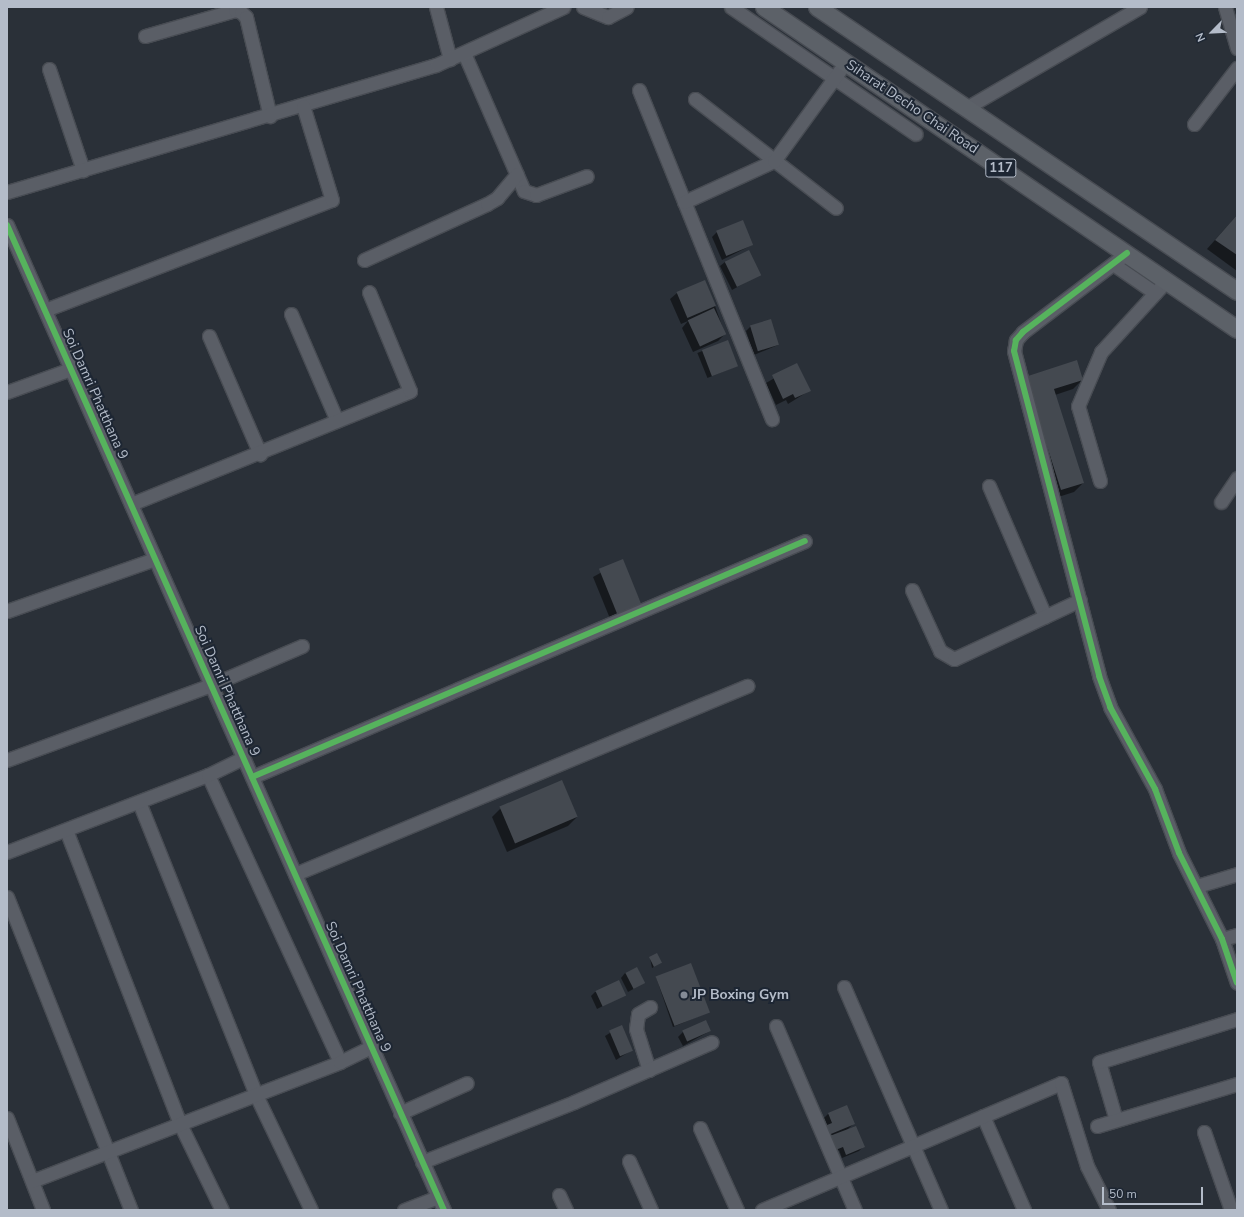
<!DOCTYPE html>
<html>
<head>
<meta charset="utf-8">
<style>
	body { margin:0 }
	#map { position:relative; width:1244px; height:1217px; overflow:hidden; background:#2a3038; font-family:"Nunito Sans",sans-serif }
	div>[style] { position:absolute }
	.shadow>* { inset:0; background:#0007; transform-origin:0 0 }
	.building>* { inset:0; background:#444950; transform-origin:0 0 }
	.roads { filter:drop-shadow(1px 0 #484c53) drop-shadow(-1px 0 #484c53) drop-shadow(0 1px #484c53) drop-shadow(0 -1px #484c53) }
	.minor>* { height:13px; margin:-6.5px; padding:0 6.5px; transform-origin:6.5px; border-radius:6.5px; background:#5a5e66 }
	.major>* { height:17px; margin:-8.5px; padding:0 8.5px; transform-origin:8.5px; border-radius:8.5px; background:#5c6168 }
	.cycleway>* { height:6px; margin:-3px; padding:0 3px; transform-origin:3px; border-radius:3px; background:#56b35d }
	.dots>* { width:11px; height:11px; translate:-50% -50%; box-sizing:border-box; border:2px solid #1d2633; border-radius:50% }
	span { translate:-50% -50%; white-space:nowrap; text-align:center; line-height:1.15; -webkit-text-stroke:4px #1d2633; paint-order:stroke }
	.shield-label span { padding:1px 3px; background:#1d2633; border:1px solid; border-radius:3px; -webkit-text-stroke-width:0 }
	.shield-label { font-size:13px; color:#b4bcc9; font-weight:700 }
	.street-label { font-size:14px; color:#b4bcc9 }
	.poi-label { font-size:14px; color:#b4bcc9; font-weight:700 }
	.left { translate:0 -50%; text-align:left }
	.frame { position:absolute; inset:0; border:8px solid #b4bcc9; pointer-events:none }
	.north { position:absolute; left:1192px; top:12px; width:40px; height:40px; -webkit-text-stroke:3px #1d2633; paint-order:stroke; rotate:246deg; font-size:11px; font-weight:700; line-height:16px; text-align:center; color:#b4bcc9 }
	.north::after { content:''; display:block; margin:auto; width:14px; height:18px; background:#b4bcc9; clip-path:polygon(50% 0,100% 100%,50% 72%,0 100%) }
	.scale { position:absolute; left:1102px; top:1187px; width:101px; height:18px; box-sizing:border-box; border:2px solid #b4bcc9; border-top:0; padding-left:5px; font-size:12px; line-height:14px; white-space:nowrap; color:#b4bcc9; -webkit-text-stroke:3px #1d2633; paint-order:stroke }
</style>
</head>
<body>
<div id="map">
	<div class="shadow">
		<div style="clip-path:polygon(1237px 215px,1237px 271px,1207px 249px)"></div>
		<div style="clip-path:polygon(717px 232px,752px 245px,722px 260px,712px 237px)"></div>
		<div style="clip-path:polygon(725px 262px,759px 275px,732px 290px,720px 266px)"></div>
		<div style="clip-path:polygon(677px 293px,715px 306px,725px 334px,718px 341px,693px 352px,682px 328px,688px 321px,681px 324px,670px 299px)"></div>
		<div style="clip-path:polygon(751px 326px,778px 345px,754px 355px,746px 331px)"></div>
		<div style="left:727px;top:341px;width:27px;height:32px;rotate:68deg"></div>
		<div style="clip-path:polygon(797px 365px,809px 391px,788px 404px,786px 400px,776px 405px,766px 383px)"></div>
		<div style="clip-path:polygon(1025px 378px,1082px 380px,1073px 389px,1055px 395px,1083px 483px,1074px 492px,1052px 499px,1016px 387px)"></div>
		<div style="clip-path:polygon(622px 561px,641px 604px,611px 621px,593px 577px)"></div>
		<div style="clip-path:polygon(501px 808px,577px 817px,568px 826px,507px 852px,492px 817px)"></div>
		<div style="clip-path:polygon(650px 958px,661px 963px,652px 968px)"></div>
		<div style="clip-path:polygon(625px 973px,644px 983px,628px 992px,621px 978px)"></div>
		<div style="clip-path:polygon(656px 977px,709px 1012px,673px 1027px)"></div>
		<div style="clip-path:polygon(595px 992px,625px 995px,597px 1009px,591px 996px)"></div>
		<div style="clip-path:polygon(621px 1026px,632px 1050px,616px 1060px,605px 1036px)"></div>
		<div style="clip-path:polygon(710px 1031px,683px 1046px,678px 1037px,683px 1032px)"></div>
		<div style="clip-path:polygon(828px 1114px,854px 1123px,847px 1130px,863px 1147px,859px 1151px,842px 1158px,839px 1150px,828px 1155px,824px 1118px)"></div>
	</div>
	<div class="building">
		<div style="clip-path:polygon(1237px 215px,1237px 255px,1215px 240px)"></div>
		<div style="left:743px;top:220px;width:27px;height:29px;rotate:68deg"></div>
		<div style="left:749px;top:250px;width:28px;height:27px;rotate:64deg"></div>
		<div style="left:705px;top:280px;width:28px;height:31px;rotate:67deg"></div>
		<div style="left:714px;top:308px;width:29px;height:29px;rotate:65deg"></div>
		<div style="left:771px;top:319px;width:27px;height:22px;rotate:73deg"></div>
		<div style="left:728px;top:340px;width:28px;height:28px;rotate:69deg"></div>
		<div style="clip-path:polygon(1077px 360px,1083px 380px,1054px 389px,1084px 483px,1061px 490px,1025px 377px)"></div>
		<div style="clip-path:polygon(797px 363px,811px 391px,795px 398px,793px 394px,783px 399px,772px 375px)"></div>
		<div style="left:623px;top:559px;width:50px;height:26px;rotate:68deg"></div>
		<div style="left:562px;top:780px;width:40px;height:68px;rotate:67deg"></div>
		<div style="left:657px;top:953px;width:11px;height:9px;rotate:63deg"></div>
		<div style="left:691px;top:963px;width:53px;height:38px;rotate:69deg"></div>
		<div style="left:637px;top:967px;width:18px;height:13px;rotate:63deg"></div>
		<div style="left:619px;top:980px;width:17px;height:26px;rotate:65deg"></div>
		<div style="left:706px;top:1020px;width:12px;height:26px;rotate:66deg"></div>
		<div style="left:622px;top:1025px;width:28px;height:14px;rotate:67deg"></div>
		<div style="clip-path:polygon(847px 1105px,855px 1124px,826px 1136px,822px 1127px,832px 1123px,828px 1113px)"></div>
		<div style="clip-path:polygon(856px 1126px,865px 1147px,846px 1155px,843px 1147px,833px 1151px,827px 1137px)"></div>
	</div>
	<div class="roads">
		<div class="minor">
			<div style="left:436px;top:7px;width:54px;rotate:74.9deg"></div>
			<div style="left:583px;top:7px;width:27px;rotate:22deg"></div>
			<div style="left:608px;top:17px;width:21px;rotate:-28deg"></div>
			<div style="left:731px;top:7px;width:224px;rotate:34.5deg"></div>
			<div style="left:1225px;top:7px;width:43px;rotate:73.7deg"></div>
			<div style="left:145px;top:36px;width:94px;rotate:-16.1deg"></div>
			<div style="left:235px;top:10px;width:6px;rotate:18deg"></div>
			<div style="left:241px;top:12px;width:7px;rotate:45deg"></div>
			<div style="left:246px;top:17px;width:102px;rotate:76.4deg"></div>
			<div style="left:464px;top:53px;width:150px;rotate:66.5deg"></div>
			<div style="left:524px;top:191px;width:13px;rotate:18deg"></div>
			<div style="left:536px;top:195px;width:54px;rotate:-20.4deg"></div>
			<div style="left:49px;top:69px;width:107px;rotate:71.4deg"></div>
			<div style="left:639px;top:90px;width:355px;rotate:68deg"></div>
			<div style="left:695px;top:99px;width:178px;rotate:37.7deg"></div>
			<div style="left:966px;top:108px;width:201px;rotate:-30.1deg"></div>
			<div style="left:1194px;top:124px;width:71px;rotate:-52.5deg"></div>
			<div style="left:7px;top:192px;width:447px;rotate:-16.5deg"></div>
			<div style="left:436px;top:65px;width:140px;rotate:-24.5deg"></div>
			<div style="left:684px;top:202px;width:99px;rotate:-24.5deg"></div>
			<div style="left:774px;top:161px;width:112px;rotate:-54deg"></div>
			<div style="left:7px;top:225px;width:1078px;rotate:66.08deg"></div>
			<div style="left:1127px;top:253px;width:131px;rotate:142.8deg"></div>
			<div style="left:1023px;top:332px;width:11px;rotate:131deg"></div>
			<div style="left:1016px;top:340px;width:11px;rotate:100deg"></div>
			<div style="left:1014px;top:351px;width:336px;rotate:75.3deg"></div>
			<div style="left:1099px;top:676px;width:33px;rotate:70deg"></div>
			<div style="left:1110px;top:707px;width:94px;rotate:61.2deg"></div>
			<div style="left:1155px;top:789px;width:68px;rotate:69.4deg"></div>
			<div style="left:1179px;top:853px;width:96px;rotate:63.4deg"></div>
			<div style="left:1222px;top:939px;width:46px;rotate:71.2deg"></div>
			<div style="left:364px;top:260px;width:135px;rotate:-24.5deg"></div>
			<div style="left:487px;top:204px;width:12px;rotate:-31deg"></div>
			<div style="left:497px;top:198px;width:31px;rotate:-50deg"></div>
			<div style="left:1113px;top:264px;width:51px;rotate:34.6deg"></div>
			<div style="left:45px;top:310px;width:307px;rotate:-21deg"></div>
			<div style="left:332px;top:200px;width:98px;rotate:-107.1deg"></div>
			<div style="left:291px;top:314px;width:116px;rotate:66.7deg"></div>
			<div style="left:209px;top:336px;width:129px;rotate:66.6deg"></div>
			<div style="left:7px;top:392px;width:68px;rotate:-19.8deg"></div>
			<div style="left:1100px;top:481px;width:78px;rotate:-106.3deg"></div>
			<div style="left:1078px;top:406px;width:59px;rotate:-66.9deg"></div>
			<div style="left:1101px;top:352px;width:98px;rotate:-47.5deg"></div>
			<div style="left:989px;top:486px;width:142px;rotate:66.7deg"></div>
			<div style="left:1221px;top:502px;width:29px;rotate:-56deg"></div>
			<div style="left:131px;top:504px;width:301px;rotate:-22deg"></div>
			<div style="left:410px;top:391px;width:107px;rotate:-112.5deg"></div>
			<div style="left:912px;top:590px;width:67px;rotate:65.3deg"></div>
			<div style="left:940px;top:651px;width:16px;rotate:30deg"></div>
			<div style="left:954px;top:659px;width:139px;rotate:-25.1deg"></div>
			<div style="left:7px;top:611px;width:157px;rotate:-19.4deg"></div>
			<div style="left:7px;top:760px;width:217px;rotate:-20.2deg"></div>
			<div style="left:211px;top:685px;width:99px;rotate:-23.2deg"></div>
			<div style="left:208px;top:775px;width:316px;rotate:65.3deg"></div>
			<div style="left:252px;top:777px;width:601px;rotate:-23.11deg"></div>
			<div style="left:139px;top:802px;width:315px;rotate:68.2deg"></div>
			<div style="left:256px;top:1095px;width:127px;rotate:64.4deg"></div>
			<div style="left:66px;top:830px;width:315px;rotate:68.8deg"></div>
			<div style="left:180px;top:1124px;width:96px;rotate:64deg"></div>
			<div style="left:7px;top:852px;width:215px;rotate:-21deg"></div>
			<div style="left:208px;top:775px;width:39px;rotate:-26deg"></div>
			<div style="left:295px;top:874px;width:490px;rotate:-22.6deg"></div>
			<div style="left:1197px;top:886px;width:42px;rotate:-16.7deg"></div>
			<div style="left:7px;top:897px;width:337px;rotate:68.4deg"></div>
			<div style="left:1222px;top:939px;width:16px;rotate:-15deg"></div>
			<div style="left:844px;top:987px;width:243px;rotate:66.5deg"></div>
			<div style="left:776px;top:1026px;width:200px;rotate:66.8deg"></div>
			<div style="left:649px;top:1070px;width:43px;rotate:-107.6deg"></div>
			<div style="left:636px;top:1029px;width:15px;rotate:-82deg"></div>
			<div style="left:638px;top:1014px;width:14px;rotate:-30deg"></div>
			<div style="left:400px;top:1113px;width:73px;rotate:-24.1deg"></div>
			<div style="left:983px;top:1116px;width:103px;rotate:66.4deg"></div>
			<div style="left:7px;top:1118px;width:99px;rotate:68.6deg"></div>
			<div style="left:1116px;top:1120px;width:60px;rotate:-106.3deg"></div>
			<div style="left:1099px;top:1062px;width:145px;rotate:-17.3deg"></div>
			<div style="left:1097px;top:1126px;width:146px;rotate:-16.7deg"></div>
			<div style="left:700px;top:1128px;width:90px;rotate:65.7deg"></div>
			<div style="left:1204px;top:1132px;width:83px;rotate:70.9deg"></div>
			<div style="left:629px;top:1161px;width:54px;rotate:65.8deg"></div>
			<div style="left:422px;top:1162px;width:163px;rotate:-21.5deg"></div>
			<div style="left:574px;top:1102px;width:150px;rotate:-23.5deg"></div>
			<div style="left:32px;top:1181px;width:330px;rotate:-21.1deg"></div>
			<div style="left:340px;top:1062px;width:34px;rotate:-26deg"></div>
			<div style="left:559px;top:1195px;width:17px;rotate:65deg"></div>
			<div style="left:404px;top:1210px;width:36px;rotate:-21deg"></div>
			<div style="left:762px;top:1210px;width:325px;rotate:-23deg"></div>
			<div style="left:1061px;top:1083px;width:87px;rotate:72.6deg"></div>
			<div style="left:1087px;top:1166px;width:49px;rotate:63.4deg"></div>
		</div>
		<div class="major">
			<div style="left:764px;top:7px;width:572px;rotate:34.25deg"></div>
			<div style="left:817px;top:7px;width:507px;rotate:34.07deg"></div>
		</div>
	</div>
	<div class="cycleway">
		<div style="left:7px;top:225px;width:1078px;rotate:66.08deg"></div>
		<div style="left:1127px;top:253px;width:131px;rotate:142.8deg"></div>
		<div style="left:1023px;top:332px;width:11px;rotate:131deg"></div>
		<div style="left:1016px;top:340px;width:11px;rotate:100deg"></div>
		<div style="left:1014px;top:351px;width:336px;rotate:75.3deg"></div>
		<div style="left:1099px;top:676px;width:33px;rotate:70deg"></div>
		<div style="left:1110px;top:707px;width:94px;rotate:61.2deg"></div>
		<div style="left:1155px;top:789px;width:68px;rotate:69.4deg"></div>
		<div style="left:1179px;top:853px;width:96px;rotate:63.4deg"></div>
		<div style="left:1222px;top:939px;width:46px;rotate:71.2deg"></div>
		<div style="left:252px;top:777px;width:601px;rotate:-23.11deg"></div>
	</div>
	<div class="dots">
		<div style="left:684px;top:995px;background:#848b96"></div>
	</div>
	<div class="shield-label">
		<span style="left:1001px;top:168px">117</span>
	</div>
	<div class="street-label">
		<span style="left:912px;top:107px;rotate:34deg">Siharat Decho Chai Road</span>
		<span style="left:95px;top:394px;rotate:66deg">Soi Damri Phatthana 9</span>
		<span style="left:227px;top:691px;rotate:66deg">Soi Damri Phatthana 9</span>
		<span style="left:358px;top:987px;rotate:66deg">Soi Damri Phatthana 9</span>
	</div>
	<div class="poi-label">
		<span class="left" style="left:692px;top:995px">JP Boxing Gym</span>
	</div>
	<div class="frame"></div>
	<div class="north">N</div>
	<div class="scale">50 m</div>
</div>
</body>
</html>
